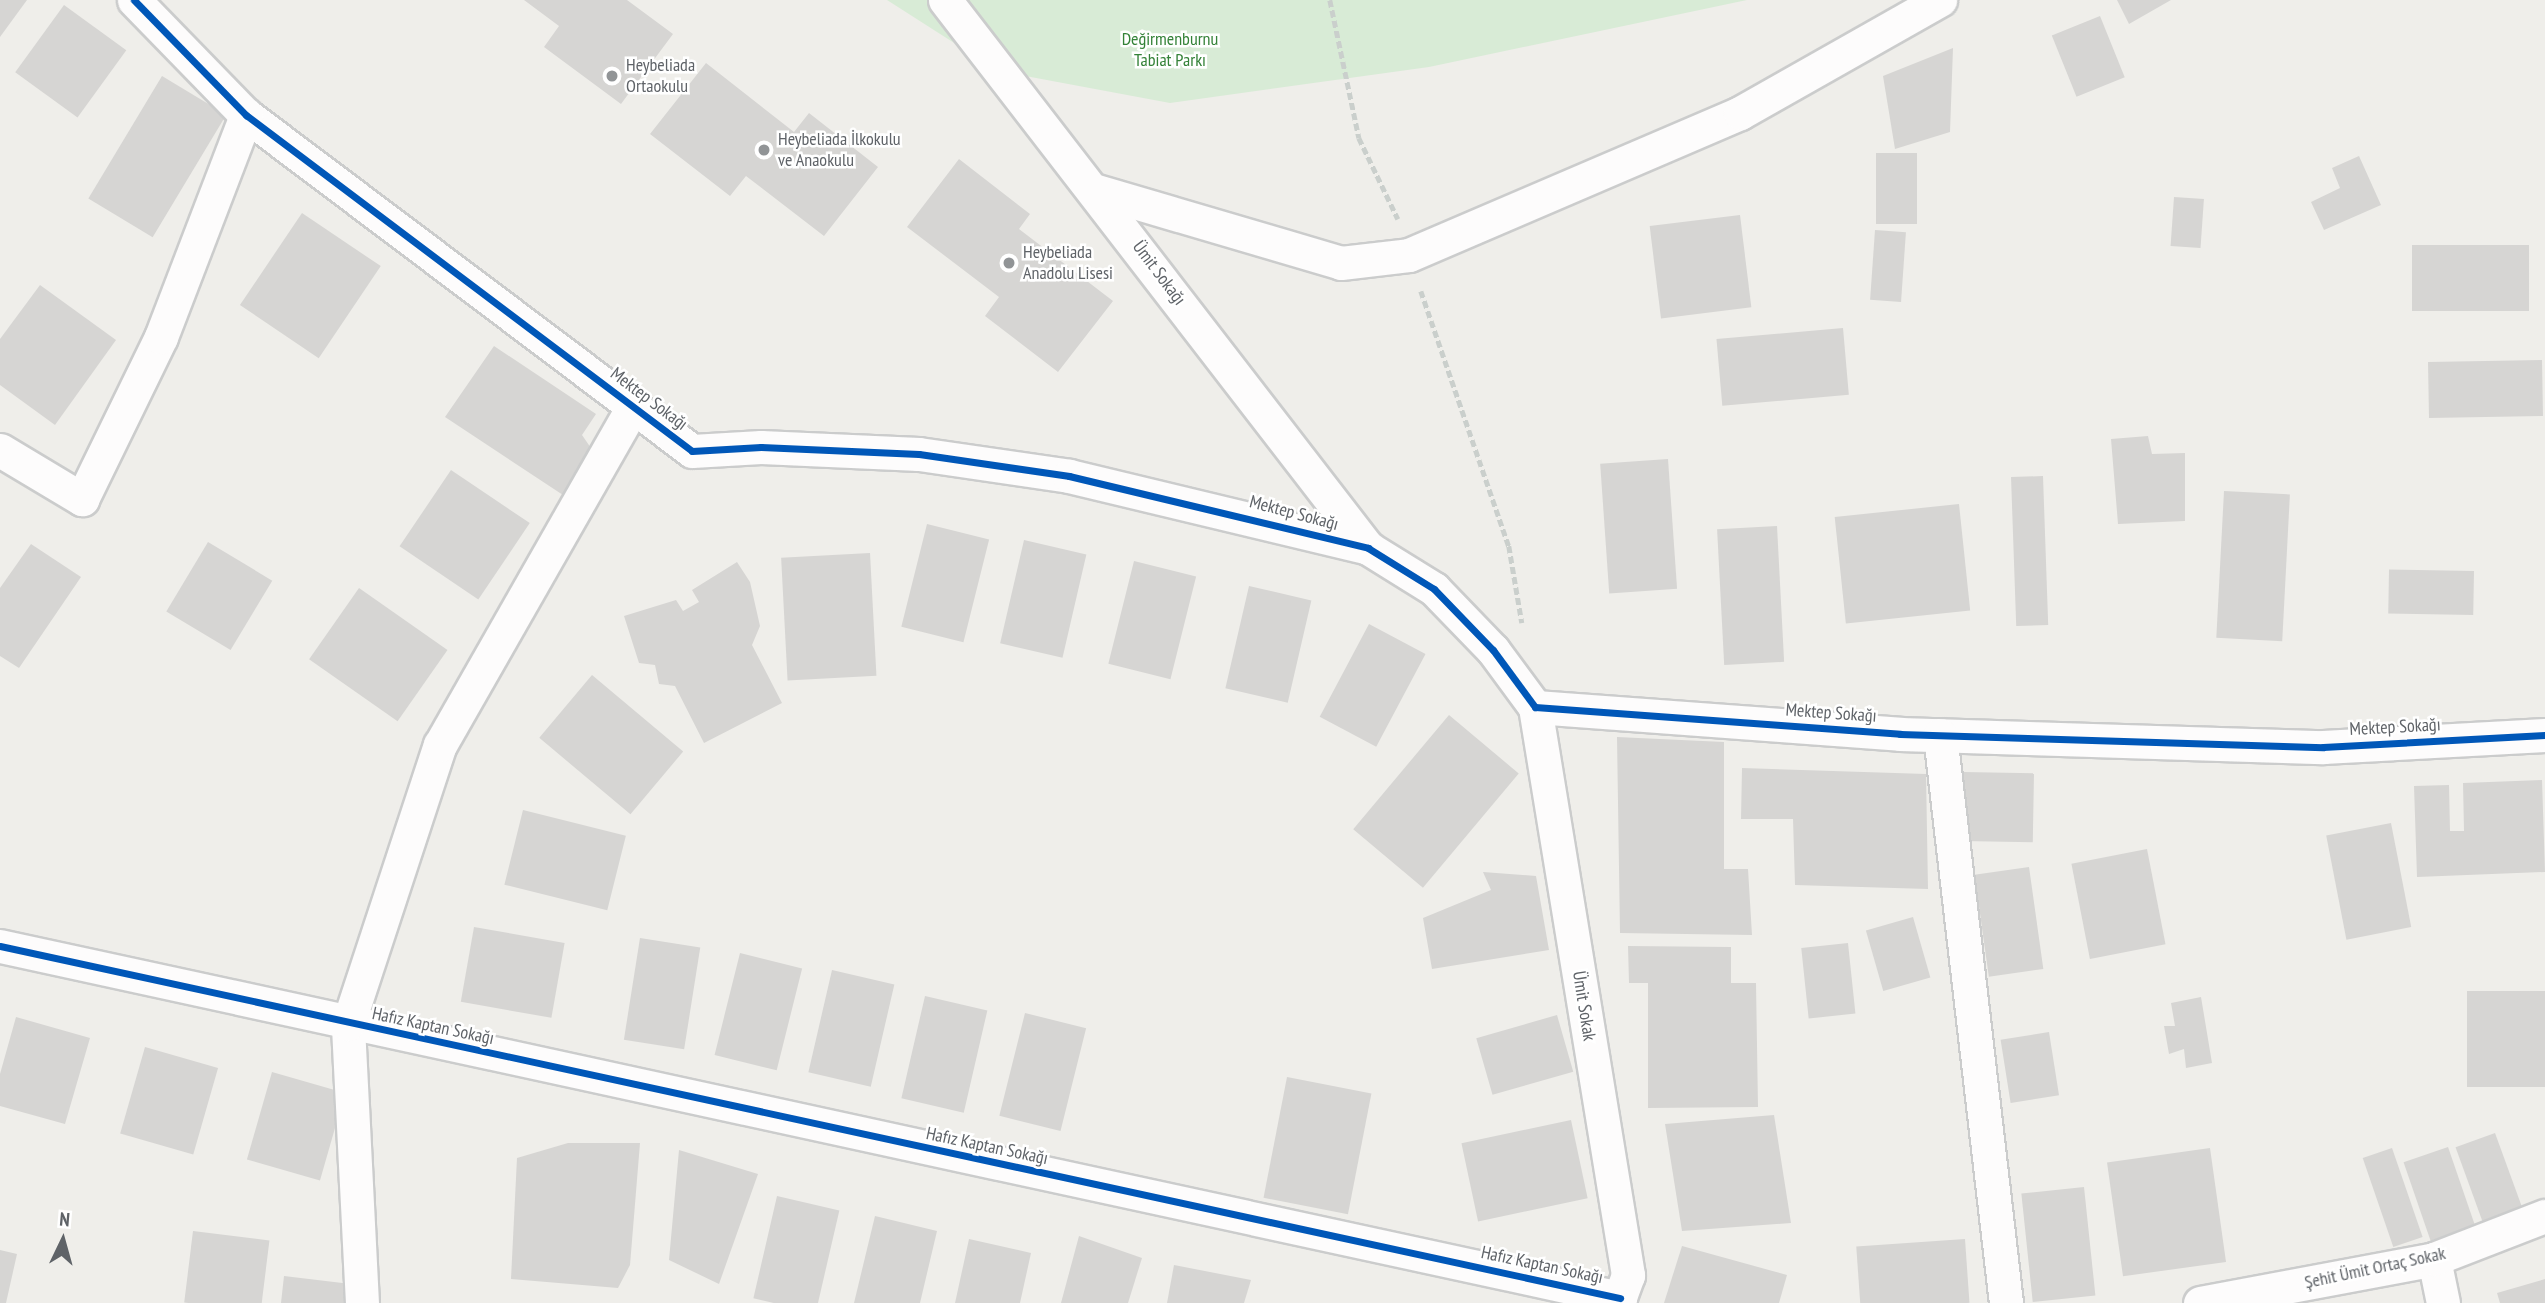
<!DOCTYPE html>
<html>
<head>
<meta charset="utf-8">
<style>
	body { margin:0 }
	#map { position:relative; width:2545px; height:1303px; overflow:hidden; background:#efeeea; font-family:"PT Sans Narrow",sans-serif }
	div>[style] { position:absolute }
	.green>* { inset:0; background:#d8ebd6 }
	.building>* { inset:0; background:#d6d5d3; transform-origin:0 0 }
	.path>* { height:4.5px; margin-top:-2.25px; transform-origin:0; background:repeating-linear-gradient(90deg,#cacfcc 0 7px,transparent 0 10.5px) }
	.roads { filter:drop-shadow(2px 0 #cbcccc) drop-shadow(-2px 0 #cbcccc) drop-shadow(0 2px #cbcccc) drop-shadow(0 -2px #cbcccc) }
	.street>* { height:33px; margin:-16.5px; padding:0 16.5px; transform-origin:16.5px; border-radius:16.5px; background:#fdfcfc }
	.cycleway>* { height:7px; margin:-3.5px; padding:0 3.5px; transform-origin:3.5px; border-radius:3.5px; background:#0057b8 }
	.dots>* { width:19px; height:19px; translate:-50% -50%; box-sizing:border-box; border:4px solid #fff; border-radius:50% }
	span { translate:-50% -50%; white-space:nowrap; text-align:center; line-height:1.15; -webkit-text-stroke:5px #fff; paint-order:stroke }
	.park-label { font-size:18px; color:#348238 }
	.poi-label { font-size:18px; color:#5f6368 }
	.left { translate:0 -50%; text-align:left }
	.street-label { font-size:18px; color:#5f6368 }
	.north { position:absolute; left:28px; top:1205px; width:70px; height:70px; -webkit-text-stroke:5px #fff; paint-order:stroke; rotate:5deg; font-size:19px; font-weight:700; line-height:28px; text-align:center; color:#5f6368 }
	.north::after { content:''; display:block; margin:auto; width:24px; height:32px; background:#5f6368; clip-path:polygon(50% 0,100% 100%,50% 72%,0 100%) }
</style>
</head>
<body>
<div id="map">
	<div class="green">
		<div style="clip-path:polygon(887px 0,1747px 0,1429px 67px,1170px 103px,998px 71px)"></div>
	</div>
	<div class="building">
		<div style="clip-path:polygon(0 0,27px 0,0 37px)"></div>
		<div style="clip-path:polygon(524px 0,627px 0,673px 34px,621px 104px,544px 47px,559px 26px)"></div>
		<div style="clip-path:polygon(2117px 0,2171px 0,2129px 24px)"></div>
		<div style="left:64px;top:5px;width:77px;height:83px;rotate:36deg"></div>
		<div style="left:2100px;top:16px;width:66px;height:52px;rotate:68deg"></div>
		<div style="clip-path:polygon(1953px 48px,1950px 132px,1895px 149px,1883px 76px)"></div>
		<div style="clip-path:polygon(706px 63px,794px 132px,809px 113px,878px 167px,824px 236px,746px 176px,730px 196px,650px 134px)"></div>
		<div style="left:162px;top:76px;width:75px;height:143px;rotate:31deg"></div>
		<div style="left:1876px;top:153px;width:41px;height:71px"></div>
		<div style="clip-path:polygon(2359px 156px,2381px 205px,2324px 230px,2311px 202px,2340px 188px,2332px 168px)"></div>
		<div style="clip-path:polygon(959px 159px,1030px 214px,1019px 229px,1113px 301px,1058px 372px,985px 316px,999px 297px,907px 227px)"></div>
		<div style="left:2174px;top:197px;width:30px;height:49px;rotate:4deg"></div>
		<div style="left:302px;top:213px;width:95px;height:111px;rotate:34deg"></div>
		<div style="left:1740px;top:215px;width:93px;height:91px;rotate:83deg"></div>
		<div style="left:1875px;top:230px;width:31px;height:70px;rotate:4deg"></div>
		<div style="left:2412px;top:245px;width:117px;height:66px"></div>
		<div style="clip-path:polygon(40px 285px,116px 340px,55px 425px,0 385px,0 339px)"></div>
		<div style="left:1843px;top:328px;width:67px;height:127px;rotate:85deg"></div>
		<div style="clip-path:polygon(494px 346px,596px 414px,582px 435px,593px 451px,563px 495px,445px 417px)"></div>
		<div style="left:2542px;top:360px;width:56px;height:114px;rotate:89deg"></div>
		<div style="clip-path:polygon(2148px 436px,2152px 454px,2185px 453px,2185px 521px,2118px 524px,2111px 439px)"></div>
		<div style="left:1668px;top:459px;width:130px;height:68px;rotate:86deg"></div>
		<div style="left:451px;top:470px;width:95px;height:92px;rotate:34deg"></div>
		<div style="left:2043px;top:476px;width:149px;height:32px;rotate:88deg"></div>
		<div style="left:2224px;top:491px;width:66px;height:147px;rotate:3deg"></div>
		<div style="left:1959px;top:504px;width:107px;height:125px;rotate:84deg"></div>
		<div style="left:927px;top:524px;width:64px;height:106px;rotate:14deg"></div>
		<div style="left:1777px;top:526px;width:136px;height:60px;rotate:87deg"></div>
		<div style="left:1024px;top:540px;width:64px;height:106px;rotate:13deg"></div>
		<div style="left:208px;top:542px;width:75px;height:81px;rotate:31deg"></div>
		<div style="clip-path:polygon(31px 544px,81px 577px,19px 668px,0 656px,0 588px)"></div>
		<div style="left:870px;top:553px;width:123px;height:89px;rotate:87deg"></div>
		<div style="left:1134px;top:561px;width:64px;height:106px;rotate:14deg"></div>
		<div style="clip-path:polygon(737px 562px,750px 582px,760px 626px,752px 645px,782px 703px,704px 743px,675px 686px,659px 684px,655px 665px,639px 663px,624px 616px,676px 600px,683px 611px,699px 602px,692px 590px)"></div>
		<div style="left:2474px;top:571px;width:44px;height:85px;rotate:91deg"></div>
		<div style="left:1249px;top:586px;width:64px;height:105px;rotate:13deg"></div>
		<div style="left:359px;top:588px;width:108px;height:87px;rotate:35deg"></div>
		<div style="left:1369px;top:624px;width:64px;height:105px;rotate:28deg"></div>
		<div style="left:592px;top:675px;width:119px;height:82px;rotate:40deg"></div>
		<div style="left:1449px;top:715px;width:91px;height:149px;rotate:40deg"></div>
		<div style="clip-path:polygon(1617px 737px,1724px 742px,1724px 869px,1748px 869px,1752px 935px,1620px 933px)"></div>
		<div style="clip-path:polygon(1742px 768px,1926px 774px,1928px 889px,1795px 885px,1793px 819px,1741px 819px)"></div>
		<div style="left:1963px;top:772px;width:71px;height:69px;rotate:1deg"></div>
		<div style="clip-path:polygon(2542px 780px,2545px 872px,2417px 877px,2414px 786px,2449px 785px,2450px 831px,2464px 831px,2463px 783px)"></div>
		<div style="left:523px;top:810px;width:106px;height:77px;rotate:14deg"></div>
		<div style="left:2391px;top:823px;width:106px;height:66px;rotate:79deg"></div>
		<div style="left:2147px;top:849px;width:97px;height:77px;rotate:79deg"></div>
		<div style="left:2029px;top:867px;width:103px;height:55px;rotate:82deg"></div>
		<div style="clip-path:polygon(1483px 872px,1536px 876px,1549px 950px,1432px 969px,1423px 918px,1491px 890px)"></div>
		<div style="left:1913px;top:917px;width:63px;height:49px;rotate:74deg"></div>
		<div style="left:474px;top:927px;width:92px;height:76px;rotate:10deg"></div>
		<div style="left:640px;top:938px;width:61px;height:103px;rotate:9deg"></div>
		<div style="left:1848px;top:943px;width:71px;height:47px;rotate:84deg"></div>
		<div style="clip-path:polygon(1628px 946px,1731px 947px,1731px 983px,1756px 983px,1758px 1107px,1648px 1108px,1648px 983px,1629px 983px)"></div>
		<div style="left:740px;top:953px;width:64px;height:105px;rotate:14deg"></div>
		<div style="left:832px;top:970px;width:64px;height:105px;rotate:13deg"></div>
		<div style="left:2545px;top:991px;width:96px;height:78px;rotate:90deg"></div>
		<div style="left:925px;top:996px;width:64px;height:105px;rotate:13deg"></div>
		<div style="clip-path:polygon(2201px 997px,2212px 1063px,2186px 1068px,2184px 1049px,2169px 1054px,2164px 1026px,2175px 1026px,2171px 1003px)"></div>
		<div style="left:1025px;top:1013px;width:63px;height:106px;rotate:14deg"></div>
		<div style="left:1557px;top:1015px;width:59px;height:84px;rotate:74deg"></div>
		<div style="clip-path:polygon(16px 1017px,90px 1038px,65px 1124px,0 1106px,0 1074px)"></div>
		<div style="left:2049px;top:1032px;width:64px;height:49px;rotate:81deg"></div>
		<div style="left:145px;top:1047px;width:76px;height:90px;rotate:16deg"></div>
		<div style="left:272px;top:1072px;width:76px;height:91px;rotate:16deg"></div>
		<div style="left:1287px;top:1077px;width:86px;height:123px;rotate:11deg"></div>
		<div style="clip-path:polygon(1774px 1115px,1791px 1223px,1682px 1231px,1665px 1124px)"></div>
		<div style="left:1571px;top:1120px;width:80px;height:112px;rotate:78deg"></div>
		<div style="left:2495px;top:1133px;width:81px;height:42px;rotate:70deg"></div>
		<div style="clip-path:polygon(568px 1143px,640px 1143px,630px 1265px,618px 1288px,511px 1279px,517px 1158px)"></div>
		<div style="left:2448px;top:1147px;width:83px;height:47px;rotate:71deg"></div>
		<div style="left:2210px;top:1148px;width:115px;height:104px;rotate:82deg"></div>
		<div style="left:2392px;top:1148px;width:94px;height:31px;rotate:71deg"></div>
		<div style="clip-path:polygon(679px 1150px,758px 1174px,719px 1284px,669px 1260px)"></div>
		<div style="left:2084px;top:1187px;width:109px;height:63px;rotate:84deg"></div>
		<div style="left:777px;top:1196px;width:64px;height:105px;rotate:13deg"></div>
		<div style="clip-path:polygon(875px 1216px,937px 1231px,920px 1303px,854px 1303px)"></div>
		<div style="left:193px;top:1231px;width:77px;height:72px;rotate:7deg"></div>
		<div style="clip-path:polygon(1079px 1236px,1142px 1258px,1128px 1303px,1061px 1303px)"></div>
		<div style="clip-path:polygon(969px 1239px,1031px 1253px,1020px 1303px,955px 1303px)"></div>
		<div style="left:1965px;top:1239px;width:64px;height:109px;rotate:86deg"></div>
		<div style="clip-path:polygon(1682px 1246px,1787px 1275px,1779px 1303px,1664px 1303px)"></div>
		<div style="clip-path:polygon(0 1250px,17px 1254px,6px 1303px,0 1303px)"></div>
		<div style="clip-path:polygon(1174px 1265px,1251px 1280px,1244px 1303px,1167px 1303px)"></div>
		<div style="clip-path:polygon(284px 1276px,359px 1285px,358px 1303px,281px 1303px)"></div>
		<div style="clip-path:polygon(2545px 1279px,2545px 1303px,2500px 1303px,2497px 1293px)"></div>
	</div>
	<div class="path">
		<div style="left:1330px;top:0;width:141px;rotate:78.1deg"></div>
		<div style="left:1359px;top:138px;width:90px;rotate:64.3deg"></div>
		<div style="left:1421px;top:291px;width:270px;rotate:71deg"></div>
		<div style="left:1509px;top:546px;width:78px;rotate:80.4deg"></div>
	</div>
	<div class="roads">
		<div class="street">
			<div style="left:134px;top:0;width:161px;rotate:45.8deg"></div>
			<div style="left:246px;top:115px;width:558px;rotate:36.99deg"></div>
			<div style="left:692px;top:451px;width:69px;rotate:-3.3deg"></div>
			<div style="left:761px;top:447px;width:158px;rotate:2.5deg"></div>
			<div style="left:919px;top:454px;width:152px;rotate:8.3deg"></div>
			<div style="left:1069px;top:476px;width:308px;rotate:13.5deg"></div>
			<div style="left:1368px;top:548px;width:78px;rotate:31.8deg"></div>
			<div style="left:1434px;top:589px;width:85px;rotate:46deg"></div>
			<div style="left:1493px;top:650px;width:71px;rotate:53.6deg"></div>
			<div style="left:1535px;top:707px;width:366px;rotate:4.2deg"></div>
			<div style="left:1900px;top:734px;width:423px;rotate:1.8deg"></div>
			<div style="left:2323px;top:747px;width:222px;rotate:-3.1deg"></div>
			<div style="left:945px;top:0;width:692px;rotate:52.34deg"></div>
			<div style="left:1097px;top:191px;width:254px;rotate:16.4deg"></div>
			<div style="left:1341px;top:263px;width:68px;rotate:-6.7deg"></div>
			<div style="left:1409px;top:255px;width:360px;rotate:-23.2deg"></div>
			<div style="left:1740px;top:113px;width:230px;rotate:-29.5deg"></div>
			<div style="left:0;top:450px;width:96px;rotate:30.9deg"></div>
			<div style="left:82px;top:499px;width:180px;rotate:-64deg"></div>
			<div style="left:161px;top:337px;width:238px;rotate:-69deg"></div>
			<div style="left:1535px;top:707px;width:576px;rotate:80.7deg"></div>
			<div style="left:1628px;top:1275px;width:30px;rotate:110deg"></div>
			<div style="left:1940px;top:735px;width:572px;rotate:83.37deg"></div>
			<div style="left:0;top:946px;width:1658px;rotate:12.26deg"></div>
			<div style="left:2434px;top:1259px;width:45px;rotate:78.4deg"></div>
			<div style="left:362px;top:1303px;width:279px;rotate:-92.9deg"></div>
			<div style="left:348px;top:1024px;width:294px;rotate:-71.8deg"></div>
			<div style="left:440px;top:745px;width:389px;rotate:-60.3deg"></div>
			<div style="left:2200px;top:1303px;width:238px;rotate:-10.6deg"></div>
			<div style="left:2434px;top:1259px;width:119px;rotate:-21.2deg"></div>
		</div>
	</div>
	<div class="cycleway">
		<div style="left:134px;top:0;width:161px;rotate:45.8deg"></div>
		<div style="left:246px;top:115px;width:558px;rotate:36.99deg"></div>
		<div style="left:692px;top:451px;width:69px;rotate:-3.3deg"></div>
		<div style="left:761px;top:447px;width:158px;rotate:2.5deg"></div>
		<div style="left:919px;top:454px;width:152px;rotate:8.3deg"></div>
		<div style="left:1069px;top:476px;width:308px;rotate:13.5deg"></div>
		<div style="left:1368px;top:548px;width:78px;rotate:31.8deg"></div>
		<div style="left:1434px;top:589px;width:85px;rotate:46deg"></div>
		<div style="left:1493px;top:650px;width:71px;rotate:53.6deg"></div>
		<div style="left:1535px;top:707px;width:366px;rotate:4.2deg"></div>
		<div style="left:1900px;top:734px;width:423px;rotate:1.8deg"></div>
		<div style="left:2323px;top:747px;width:222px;rotate:-3.1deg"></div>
		<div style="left:0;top:946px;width:1658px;rotate:12.26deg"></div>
	</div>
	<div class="dots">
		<div style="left:612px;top:76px;background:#919496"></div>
		<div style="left:764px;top:150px;background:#919496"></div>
		<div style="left:1009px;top:263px;background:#919496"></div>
	</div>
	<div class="park-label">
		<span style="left:1170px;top:50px">Değirmenburnu<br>Tabiat Parkı</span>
	</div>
	<div class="poi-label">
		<span class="left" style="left:626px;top:76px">Heybeliada<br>Ortaokulu</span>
		<span class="left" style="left:778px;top:150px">Heybeliada İlkokulu<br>ve Anaokulu</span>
		<span class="left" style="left:1023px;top:263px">Heybeliada<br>Anadolu Lisesi</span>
	</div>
	<div class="street-label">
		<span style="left:1159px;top:273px;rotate:53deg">Ümit Sokağı</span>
		<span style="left:649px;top:399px;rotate:37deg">Mektep Sokağı</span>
		<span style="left:1294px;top:513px;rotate:15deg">Mektep Sokağı</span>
		<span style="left:1831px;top:713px;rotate:4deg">Mektep Sokağı</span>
		<span style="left:2395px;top:727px;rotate:-3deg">Mektep Sokağı</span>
		<span style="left:1584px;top:1006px;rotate:81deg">Ümit Sokak</span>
		<span style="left:433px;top:1026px;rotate:12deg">Hafız Kaptan Sokağı</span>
		<span style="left:987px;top:1146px;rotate:12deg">Hafız Kaptan Sokağı</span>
		<span style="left:1542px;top:1265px;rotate:12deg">Hafız Kaptan Sokağı</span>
		<span style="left:2375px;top:1268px;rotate:-12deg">Şehit Ümit Ortaç Sokak</span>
	</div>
	<div class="north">N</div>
</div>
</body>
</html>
